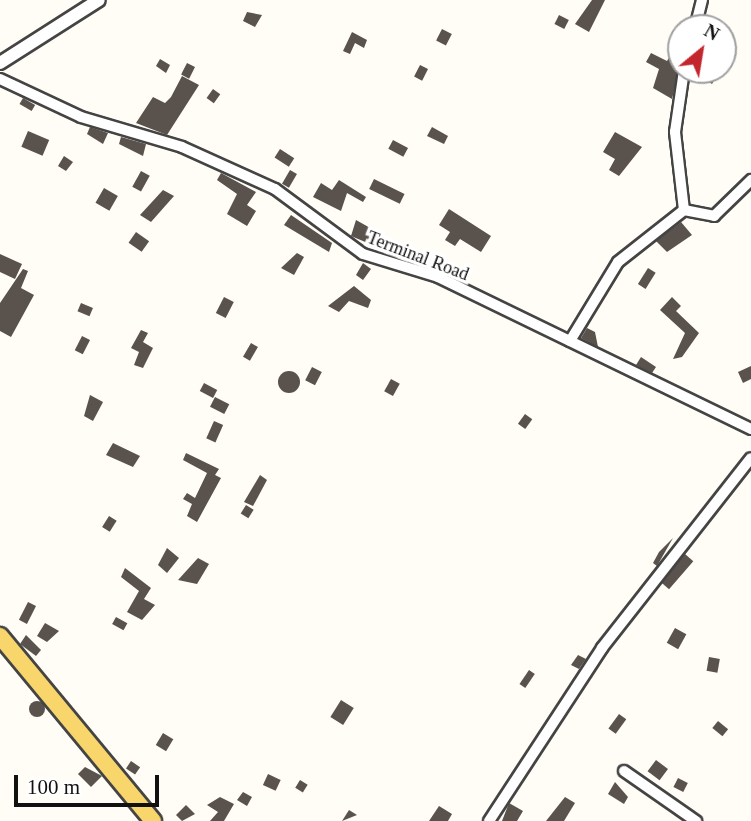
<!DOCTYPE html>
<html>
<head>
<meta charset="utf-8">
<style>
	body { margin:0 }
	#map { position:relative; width:751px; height:821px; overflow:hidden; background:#fffdf5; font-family:Georgia,serif }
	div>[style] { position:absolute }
	.building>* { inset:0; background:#5a524d; transform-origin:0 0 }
	.round { border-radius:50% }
	.roads { filter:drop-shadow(2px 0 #444) drop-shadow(-2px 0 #444) drop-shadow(0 2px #444) drop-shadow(0 -2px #444) }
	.minor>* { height:10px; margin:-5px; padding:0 5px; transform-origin:5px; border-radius:5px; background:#fff }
	.tertiary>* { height:12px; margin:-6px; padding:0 6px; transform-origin:6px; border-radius:6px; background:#fff }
	.primary>* { height:16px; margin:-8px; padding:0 8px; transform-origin:8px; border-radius:8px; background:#f9d66b }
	span { translate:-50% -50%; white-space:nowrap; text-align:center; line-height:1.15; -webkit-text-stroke:7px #fff; paint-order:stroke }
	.street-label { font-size:18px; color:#111 }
	.north { position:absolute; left:667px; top:14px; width:70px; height:70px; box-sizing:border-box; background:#fff; border:2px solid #a0a0a0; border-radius:50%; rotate:30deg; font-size:19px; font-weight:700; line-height:28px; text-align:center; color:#111 }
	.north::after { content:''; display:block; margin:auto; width:24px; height:32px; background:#c4262e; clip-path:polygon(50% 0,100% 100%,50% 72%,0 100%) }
	.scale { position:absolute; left:14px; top:775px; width:145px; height:32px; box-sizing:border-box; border:4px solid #111; border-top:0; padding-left:9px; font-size:21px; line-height:24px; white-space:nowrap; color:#111; -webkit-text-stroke:5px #fff; paint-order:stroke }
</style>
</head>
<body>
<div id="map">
	<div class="building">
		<div style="clip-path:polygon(592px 0,605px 0,589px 32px,575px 24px)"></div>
		<div style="clip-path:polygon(247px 12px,262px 15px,255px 27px,243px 21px)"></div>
		<div style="left:559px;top:15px;width:11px;height:10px;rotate:27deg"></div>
		<div style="left:442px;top:29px;width:11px;height:13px;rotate:27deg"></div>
		<div style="clip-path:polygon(352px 32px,367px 40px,364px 48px,355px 43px,350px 54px,343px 51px)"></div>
		<div style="clip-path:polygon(674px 49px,681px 63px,672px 99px,653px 88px,659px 69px,646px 62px,651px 53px,667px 61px)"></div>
		<div style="clip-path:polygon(160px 59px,170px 65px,166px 73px,156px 66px)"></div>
		<div style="left:187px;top:63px;width:9px;height:13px;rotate:27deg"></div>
		<div style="left:420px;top:65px;width:9px;height:13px;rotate:27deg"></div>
		<div style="clip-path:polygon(691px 70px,710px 70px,718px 74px,712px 84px)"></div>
		<div style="clip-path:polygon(182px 76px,199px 85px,167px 135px,136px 123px,153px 97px,165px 103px,171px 97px)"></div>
		<div style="left:213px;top:89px;width:9px;height:11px;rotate:36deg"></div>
		<div style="left:23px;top:98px;width:14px;height:7px;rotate:30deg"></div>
		<div style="clip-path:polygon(90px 127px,108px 133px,103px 144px,87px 134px)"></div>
		<div style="clip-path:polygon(432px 127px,448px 136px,444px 144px,427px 136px)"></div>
		<div style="left:28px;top:131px;width:23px;height:17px;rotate:23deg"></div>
		<div style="clip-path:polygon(615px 132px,642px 147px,619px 176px,609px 170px,615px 159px,603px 152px)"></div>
		<div style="clip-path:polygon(121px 137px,146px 144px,143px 156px,119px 144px)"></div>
		<div style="left:393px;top:140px;width:17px;height:10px;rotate:28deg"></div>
		<div style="left:280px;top:149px;width:17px;height:10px;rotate:33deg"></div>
		<div style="clip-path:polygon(64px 156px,73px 162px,66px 171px,58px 166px)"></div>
		<div style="left:290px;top:170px;width:8px;height:16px;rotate:30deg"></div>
		<div style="left:141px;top:171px;width:10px;height:18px;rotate:29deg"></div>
		<div style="clip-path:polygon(221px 173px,256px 192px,247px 205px,256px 211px,247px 226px,227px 214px,237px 194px,217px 180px)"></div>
		<div style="left:374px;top:179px;width:34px;height:11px;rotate:26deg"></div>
		<div style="clip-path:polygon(339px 180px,366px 197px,363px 202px,347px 193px,341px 211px,313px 197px,321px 183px,332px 190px)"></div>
		<div style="left:104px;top:188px;width:16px;height:17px;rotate:30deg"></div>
		<div style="clip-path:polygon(163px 190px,174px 196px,151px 222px,140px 215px)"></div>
		<div style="clip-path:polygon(449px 209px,491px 236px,481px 252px,460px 239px,455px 246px,445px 240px,450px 232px,439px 225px)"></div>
		<div style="clip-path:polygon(291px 215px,332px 243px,329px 252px,284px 225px)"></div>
		<div style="clip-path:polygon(356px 220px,381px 234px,382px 249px,351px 236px)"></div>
		<div style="clip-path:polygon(681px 222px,692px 235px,667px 252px,656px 241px)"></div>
		<div style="left:136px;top:232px;width:16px;height:13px;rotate:35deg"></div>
		<div style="clip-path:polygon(297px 253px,304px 257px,294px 275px,281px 268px)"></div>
		<div style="clip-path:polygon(0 254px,22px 264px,15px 279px,0 272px)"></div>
		<div style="clip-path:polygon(363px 263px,371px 269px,363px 280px,356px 275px)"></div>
		<div style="left:648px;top:268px;width:9px;height:19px;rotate:32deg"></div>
		<div style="clip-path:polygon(23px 269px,28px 271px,21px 288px,34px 295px,11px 337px,0 331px,0 303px)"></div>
		<div style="clip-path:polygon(354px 286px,371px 300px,368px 308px,349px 301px,339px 312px,328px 306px)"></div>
		<div style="left:224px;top:297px;width:11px;height:18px;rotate:27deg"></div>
		<div style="clip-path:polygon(672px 297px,681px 306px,676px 311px,699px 333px,682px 357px,673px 359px,685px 333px,660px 310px)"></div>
		<div style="left:81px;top:303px;width:13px;height:9px;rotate:23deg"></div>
		<div style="clip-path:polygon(587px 328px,595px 332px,598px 347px,581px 338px)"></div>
		<div style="clip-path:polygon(141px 330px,148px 333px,143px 342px,153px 348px,143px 368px,134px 365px,139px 352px,131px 348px)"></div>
		<div style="left:82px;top:336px;width:9px;height:16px;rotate:27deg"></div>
		<div style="left:251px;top:343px;width:8px;height:16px;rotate:30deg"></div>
		<div style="clip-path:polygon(641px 357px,656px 367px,652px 373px,636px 365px)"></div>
		<div style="clip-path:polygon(751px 366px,751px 379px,743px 383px,738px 372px)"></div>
		<div style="left:312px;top:367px;width:11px;height:15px;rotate:27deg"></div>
		<div class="round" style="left:278px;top:371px;width:22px;height:22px"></div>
		<div style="left:391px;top:379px;width:10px;height:14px;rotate:29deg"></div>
		<div style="left:204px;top:383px;width:15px;height:9px;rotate:28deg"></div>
		<div style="clip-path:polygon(90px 395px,103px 402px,93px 421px,84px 416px)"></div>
		<div style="left:215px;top:397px;width:16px;height:11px;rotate:27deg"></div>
		<div style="left:525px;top:414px;width:9px;height:12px;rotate:36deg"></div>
		<div style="left:214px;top:421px;width:10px;height:19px;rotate:24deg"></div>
		<div style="clip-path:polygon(113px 443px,140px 456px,133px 467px,106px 455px)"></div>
		<div style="clip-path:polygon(186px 453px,219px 469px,215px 475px,221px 478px,197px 522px,187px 516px,192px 504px,183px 499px,187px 493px,195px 498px,207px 473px,183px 460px)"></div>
		<div style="clip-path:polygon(260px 475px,267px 480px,253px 506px,244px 502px)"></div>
		<div style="left:246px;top:505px;width:9px;height:10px;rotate:32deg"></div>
		<div style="left:109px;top:516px;width:9px;height:13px;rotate:32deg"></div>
		<div style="clip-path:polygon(673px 538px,657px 566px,653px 563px,659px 552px)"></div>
		<div style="clip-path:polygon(167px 548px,179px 558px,167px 573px,158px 565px)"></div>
		<div style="left:685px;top:554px;width:11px;height:37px;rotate:41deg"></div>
		<div style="clip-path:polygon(198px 558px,209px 564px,197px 584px,178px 580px)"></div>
		<div style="clip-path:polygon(125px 568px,151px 588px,144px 599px,155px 605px,142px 620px,127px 612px,139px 591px,121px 577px)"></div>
		<div style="left:28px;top:602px;width:9px;height:20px;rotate:27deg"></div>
		<div style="left:116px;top:617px;width:13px;height:8px;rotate:29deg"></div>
		<div style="clip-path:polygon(45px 623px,59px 631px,47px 642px,37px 636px)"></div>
		<div style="left:675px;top:628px;width:13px;height:17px;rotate:29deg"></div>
		<div style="clip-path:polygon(26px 635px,41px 650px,36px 656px,20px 644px)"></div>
		<div style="clip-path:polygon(578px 655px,586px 659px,579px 669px,571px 665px)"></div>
		<div style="left:709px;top:657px;width:11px;height:14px;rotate:10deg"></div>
		<div style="left:529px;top:670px;width:7px;height:17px;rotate:34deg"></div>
		<div style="left:341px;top:700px;width:15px;height:20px;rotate:32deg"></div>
		<div class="round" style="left:29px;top:701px;width:16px;height:16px"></div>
		<div style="left:619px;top:714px;width:9px;height:18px;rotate:36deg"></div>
		<div style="left:718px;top:721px;width:13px;height:9px;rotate:39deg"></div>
		<div style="left:163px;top:733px;width:12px;height:14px;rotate:31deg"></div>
		<div style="left:656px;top:760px;width:15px;height:14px;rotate:37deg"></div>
		<div style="left:131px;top:761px;width:11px;height:9px;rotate:34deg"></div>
		<div style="clip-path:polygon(85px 767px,102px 776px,91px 787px,78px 774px)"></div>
		<div style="left:268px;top:774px;width:14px;height:12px;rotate:25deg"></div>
		<div style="left:678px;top:778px;width:11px;height:10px;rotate:27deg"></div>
		<div style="left:300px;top:780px;width:9px;height:9px;rotate:32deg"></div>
		<div style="clip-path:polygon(615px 782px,628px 797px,624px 804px,608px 794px)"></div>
		<div style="clip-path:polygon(243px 792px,252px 797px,247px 806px,237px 800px)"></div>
		<div style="clip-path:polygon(220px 797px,234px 804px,224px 821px,210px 821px,218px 812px,207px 805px)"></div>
		<div style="clip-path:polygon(565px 797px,575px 803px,564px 821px,546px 821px)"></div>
		<div style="clip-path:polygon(509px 803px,523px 811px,517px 821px,502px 821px)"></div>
		<div style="clip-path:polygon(186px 805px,195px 814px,182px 821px,176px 815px)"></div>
		<div style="clip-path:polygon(439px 806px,452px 814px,448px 821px,429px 821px)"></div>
		<div style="clip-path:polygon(349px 810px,357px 815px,342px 821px)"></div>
	</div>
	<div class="roads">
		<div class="minor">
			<div style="left:695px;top:28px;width:29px;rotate:-76deg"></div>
			<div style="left:0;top:79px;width:89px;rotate:25.1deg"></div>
			<div style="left:81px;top:117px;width:105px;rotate:16.5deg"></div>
			<div style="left:182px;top:147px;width:102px;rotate:24.3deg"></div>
			<div style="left:275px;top:189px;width:109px;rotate:36.5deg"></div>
			<div style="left:363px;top:254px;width:78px;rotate:17deg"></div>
			<div style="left:438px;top:277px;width:348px;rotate:25.9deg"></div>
			<div style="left:684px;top:210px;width:79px;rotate:-96.6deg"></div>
			<div style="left:675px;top:132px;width:63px;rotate:-81.7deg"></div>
			<div style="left:570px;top:341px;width:92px;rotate:-58.7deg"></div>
			<div style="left:618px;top:262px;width:84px;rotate:-38.2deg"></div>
			<div style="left:684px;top:210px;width:31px;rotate:11deg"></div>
			<div style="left:714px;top:216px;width:52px;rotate:-44.2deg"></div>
			<div style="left:624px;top:771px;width:88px;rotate:34.8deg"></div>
			<div style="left:489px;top:821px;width:207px;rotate:-56.8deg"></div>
			<div style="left:602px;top:648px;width:241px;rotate:-51.9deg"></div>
		</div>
		<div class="tertiary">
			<div style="left:0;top:63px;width:117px;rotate:-32.5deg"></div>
		</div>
		<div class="primary">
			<div style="left:0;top:636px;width:240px;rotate:50.4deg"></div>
		</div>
	</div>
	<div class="street-label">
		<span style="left:418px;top:256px;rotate:21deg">Terminal Road</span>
	</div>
	<div class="north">N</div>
	<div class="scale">100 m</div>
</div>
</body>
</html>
